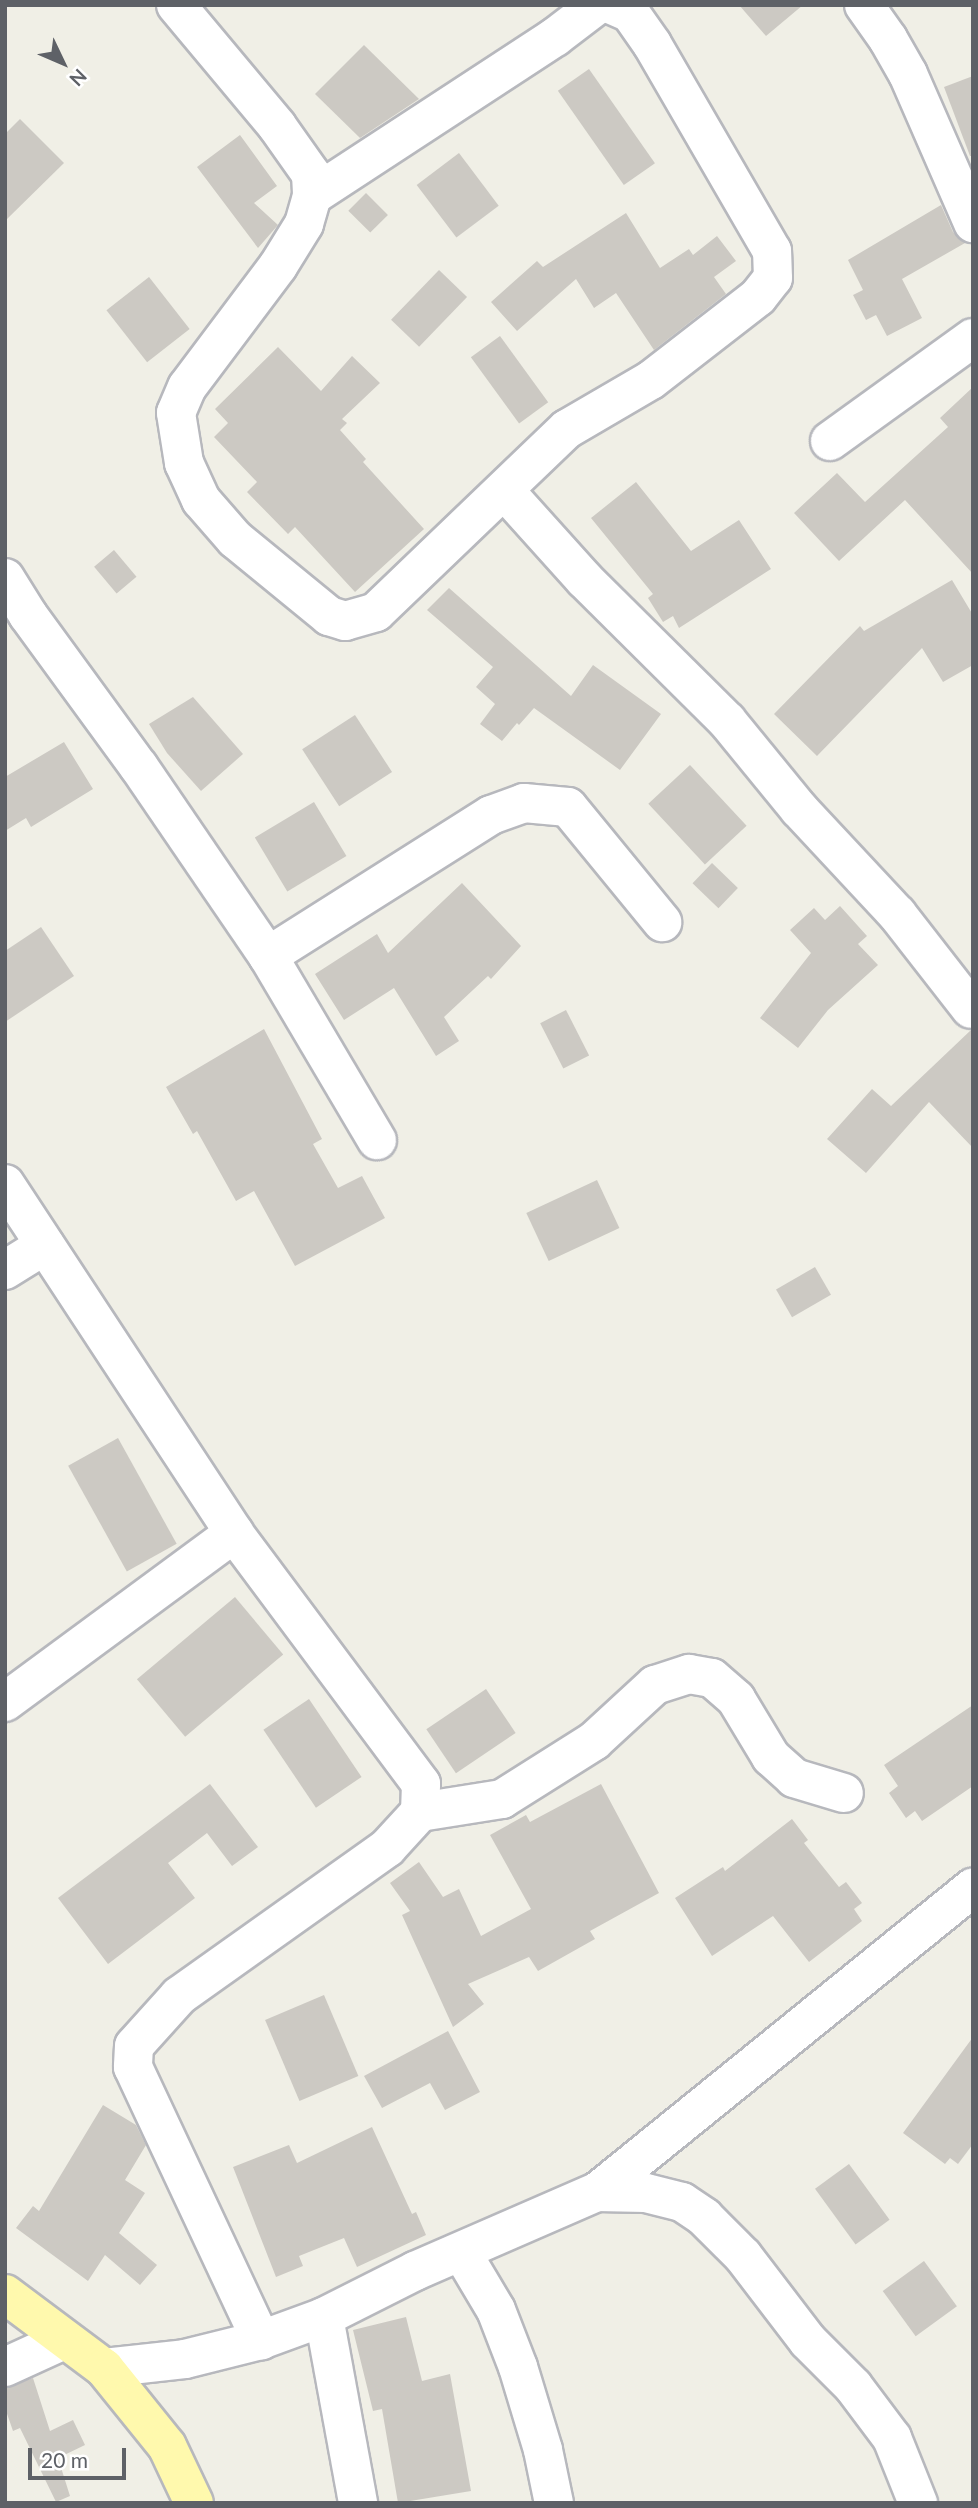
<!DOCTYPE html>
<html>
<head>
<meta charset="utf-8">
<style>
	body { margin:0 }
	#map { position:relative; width:978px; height:2508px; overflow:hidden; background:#f0efe6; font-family:Lato,sans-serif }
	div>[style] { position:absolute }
	.building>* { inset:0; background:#ccc9c3; transform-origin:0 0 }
	.roads { filter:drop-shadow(2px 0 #b7b8bd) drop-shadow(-2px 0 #b7b8bd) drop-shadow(0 2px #b7b8bd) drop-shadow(0 -2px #b7b8bd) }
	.minor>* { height:38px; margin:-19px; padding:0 19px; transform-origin:19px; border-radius:19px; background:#fff }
	.major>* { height:38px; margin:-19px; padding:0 19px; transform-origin:19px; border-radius:19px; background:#fff9ad }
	span { translate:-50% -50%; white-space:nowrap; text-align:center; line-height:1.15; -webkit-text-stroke:6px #fff; paint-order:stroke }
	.frame { position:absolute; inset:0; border:7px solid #5e6167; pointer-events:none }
	.north { position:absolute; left:28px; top:28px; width:70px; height:70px; -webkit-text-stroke:5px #fff; paint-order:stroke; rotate:134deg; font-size:19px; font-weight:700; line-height:28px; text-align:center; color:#5e6167 }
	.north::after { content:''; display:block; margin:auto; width:24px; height:32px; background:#5e6167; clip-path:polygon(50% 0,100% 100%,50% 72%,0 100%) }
	.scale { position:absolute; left:28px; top:2448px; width:98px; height:32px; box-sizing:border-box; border:4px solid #5e6167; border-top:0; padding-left:9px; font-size:21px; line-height:24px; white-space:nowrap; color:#5e6167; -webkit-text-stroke:5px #fff; paint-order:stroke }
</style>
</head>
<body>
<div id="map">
	<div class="building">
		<div style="clip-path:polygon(739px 5px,803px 5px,766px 36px)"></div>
		<div style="clip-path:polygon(364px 45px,419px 99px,360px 138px,315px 94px)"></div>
		<div style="left:589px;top:69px;width:115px;height:38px;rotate:55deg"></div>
		<div style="clip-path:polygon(973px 76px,973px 156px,970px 156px,944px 87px)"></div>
		<div style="clip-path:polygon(20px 119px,64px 163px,5px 221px,5px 134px)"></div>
		<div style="clip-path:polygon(240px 135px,277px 186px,254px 203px,278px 225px,258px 248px,197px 167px)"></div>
		<div style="left:459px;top:153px;width:66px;height:53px;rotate:53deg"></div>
		<div style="left:366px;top:193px;width:31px;height:25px;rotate:45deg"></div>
		<div style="clip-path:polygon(941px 205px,953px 232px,965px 243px,902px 279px,922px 318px,887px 336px,876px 315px,866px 320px,853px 295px,863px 290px,848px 260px)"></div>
		<div style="clip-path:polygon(626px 213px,660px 268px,689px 249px,693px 255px,717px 236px,736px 261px,714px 277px,726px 294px,654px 350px,616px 293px,594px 308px,576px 279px,517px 331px,491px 302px,537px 261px,543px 267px)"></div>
		<div style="left:439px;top:270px;width:39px;height:69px;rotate:44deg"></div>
		<div style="left:149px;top:277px;width:66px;height:54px;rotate:52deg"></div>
		<div style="left:500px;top:336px;width:82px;height:36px;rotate:54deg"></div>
		<div style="clip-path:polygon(278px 347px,321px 391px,352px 356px,380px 383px,342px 419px,347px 423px,340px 430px,366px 459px,363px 462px,424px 529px,355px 592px,295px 527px,288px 534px,247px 492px,257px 482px,214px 437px,228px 423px,215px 409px)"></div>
		<div style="clip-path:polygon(973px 387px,973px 574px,905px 500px,839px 561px,794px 513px,837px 473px,865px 502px,948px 427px,940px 418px)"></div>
		<div style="clip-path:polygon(636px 482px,691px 551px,739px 520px,771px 569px,679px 628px,673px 616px,663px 622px,648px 598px,653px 594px,591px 518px)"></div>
		<div style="left:114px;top:550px;width:35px;height:26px;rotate:50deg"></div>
		<div style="clip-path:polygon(952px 580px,973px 615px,973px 665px,943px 682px,922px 648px,817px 756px,774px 714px,860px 626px,864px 631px)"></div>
		<div style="clip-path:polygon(449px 588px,571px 696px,593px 665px,661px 714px,620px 770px,534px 708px,519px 725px,517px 723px,502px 741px,480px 724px,495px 704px,476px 687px,493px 667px,427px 610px)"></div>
		<div style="clip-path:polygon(193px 697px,243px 754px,201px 791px,167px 753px,149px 724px)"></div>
		<div style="left:355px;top:715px;width:68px;height:63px;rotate:57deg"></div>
		<div style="clip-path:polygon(64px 742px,93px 789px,31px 827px,26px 818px,5px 831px,5px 777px)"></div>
		<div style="left:690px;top:765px;width:83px;height:57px;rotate:47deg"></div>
		<div style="left:314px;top:802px;width:63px;height:69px;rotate:59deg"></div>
		<div style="left:712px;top:863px;width:36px;height:28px;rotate:44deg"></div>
		<div style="clip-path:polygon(462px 883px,521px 946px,491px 979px,488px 976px,444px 1017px,459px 1041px,436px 1056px,394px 988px,344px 1020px,315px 974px,377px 934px,388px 953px)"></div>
		<div style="clip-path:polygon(840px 906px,867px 936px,858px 944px,878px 965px,828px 1010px,798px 1048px,760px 1018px,811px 953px,790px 930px,814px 908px,825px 920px)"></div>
		<div style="clip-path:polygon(41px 927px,74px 976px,5px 1022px,5px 951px)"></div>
		<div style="left:566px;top:1010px;width:51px;height:29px;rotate:63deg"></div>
		<div style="clip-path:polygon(264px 1029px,322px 1139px,313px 1144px,338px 1188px,362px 1176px,385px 1218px,295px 1266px,254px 1191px,236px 1201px,197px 1131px,193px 1134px,166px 1087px)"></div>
		<div style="clip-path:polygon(971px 1030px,973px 1148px,929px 1102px,866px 1173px,827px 1139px,872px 1089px,891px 1106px)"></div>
		<div style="left:597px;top:1180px;width:53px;height:78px;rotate:65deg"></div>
		<div style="left:815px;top:1267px;width:32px;height:45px;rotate:60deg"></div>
		<div style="left:118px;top:1438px;width:121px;height:57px;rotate:61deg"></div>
		<div style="left:235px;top:1597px;width:75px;height:128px;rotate:50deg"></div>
		<div style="left:486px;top:1689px;width:53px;height:72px;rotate:56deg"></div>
		<div style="left:309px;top:1699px;width:94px;height:55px;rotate:56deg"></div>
		<div style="clip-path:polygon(973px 1705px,973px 1786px,922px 1821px,915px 1811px,906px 1818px,889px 1793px,898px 1786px,884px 1765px)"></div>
		<div style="clip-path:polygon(210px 1784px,258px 1847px,232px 1866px,207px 1833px,168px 1863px,195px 1898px,108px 1964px,58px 1898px)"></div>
		<div style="clip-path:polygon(601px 1784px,659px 1893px,590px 1931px,595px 1939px,538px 1971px,529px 1957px,468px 1984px,484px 2004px,453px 2027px,402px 1915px,410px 1911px,390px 1883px,419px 1862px,443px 1897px,459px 1889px,481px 1936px,531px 1909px,490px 1835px,526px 1815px,530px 1822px)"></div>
		<div style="clip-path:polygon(792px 1819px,808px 1840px,804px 1843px,839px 1887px,846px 1882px,862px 1903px,854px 1909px,862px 1921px,809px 1962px,773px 1916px,712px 1956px,675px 1898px,723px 1867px,725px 1871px)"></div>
		<div style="left:324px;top:1995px;width:88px;height:64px;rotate:67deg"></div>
		<div style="clip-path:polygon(448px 2031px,480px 2092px,445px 2110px,430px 2083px,382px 2108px,364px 2076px)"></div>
		<div style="clip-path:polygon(973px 2037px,973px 2144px,958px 2164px,950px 2158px,945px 2164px,903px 2133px)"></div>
		<div style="clip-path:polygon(103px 2105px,136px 2125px,146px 2145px,125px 2180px,145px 2193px,119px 2233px,157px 2265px,140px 2285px,105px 2255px,88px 2281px,16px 2228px,33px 2206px,39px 2211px)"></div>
		<div style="clip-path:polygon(372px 2127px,412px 2214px,416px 2212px,426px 2235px,357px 2267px,344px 2238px,299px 2256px,303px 2266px,276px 2277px,233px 2167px,289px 2145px,297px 2163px)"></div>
		<div style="left:849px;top:2164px;width:69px;height:42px;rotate:54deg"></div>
		<div style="left:924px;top:2261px;width:56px;height:51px;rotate:54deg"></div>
		<div style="clip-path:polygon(406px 2317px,422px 2381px,450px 2374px,471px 2491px,398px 2503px,382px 2409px,373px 2411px,353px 2330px)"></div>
		<div style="clip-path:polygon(33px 2378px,50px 2431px,73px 2420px,85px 2445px,58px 2458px,70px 2496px,56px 2502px,20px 2428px,13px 2431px,5px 2408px,5px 2388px)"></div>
	</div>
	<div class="roads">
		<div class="minor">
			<div style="left:176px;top:5px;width:158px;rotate:50.1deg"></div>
			<div style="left:277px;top:126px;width:59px;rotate:54.7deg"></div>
			<div style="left:311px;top:174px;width:22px;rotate:87deg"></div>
			<div style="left:312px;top:196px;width:29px;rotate:106deg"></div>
			<div style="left:304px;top:224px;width:49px;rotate:121.8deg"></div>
			<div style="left:278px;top:266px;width:151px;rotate:126.9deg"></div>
			<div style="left:187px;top:387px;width:28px;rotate:113deg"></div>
			<div style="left:176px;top:413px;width:51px;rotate:80.9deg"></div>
			<div style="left:184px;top:463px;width:41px;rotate:65.3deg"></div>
			<div style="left:201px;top:500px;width:52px;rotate:48.9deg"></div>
			<div style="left:235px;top:539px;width:122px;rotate:39.3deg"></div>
			<div style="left:329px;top:616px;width:17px;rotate:17deg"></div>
			<div style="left:345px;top:621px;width:32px;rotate:-16deg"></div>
			<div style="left:376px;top:612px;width:265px;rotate:-43.8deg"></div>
			<div style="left:567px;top:429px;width:97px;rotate:-30.3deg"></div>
			<div style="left:651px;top:380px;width:135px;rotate:-37.8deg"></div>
			<div style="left:758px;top:297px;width:24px;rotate:-52deg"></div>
			<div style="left:773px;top:278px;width:27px;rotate:-92deg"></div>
			<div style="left:772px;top:251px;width:239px;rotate:-120.1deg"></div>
			<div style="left:652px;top:44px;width:38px;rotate:-125deg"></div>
			<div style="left:630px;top:13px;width:20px;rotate:-156deg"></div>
			<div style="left:864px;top:5px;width:42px;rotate:54.8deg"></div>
			<div style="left:888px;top:39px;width:40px;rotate:60.3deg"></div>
			<div style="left:908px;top:74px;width:163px;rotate:66.4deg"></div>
			<div style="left:312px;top:196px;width:290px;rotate:-33.2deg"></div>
			<div style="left:555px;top:37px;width:53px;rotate:-37.3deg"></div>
			<div style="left:830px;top:441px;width:176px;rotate:-35.8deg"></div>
			<div style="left:504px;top:490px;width:121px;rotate:48deg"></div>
			<div style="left:585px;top:580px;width:200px;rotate:44.8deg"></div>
			<div style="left:727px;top:721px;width:114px;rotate:50.7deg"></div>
			<div style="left:799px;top:809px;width:144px;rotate:47deg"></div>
			<div style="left:897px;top:914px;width:120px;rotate:52.1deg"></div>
			<div style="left:5px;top:578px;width:44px;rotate:58.1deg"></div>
			<div style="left:28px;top:615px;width:188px;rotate:53.9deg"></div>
			<div style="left:139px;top:767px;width:229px;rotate:55.7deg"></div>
			<div style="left:268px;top:956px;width:214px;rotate:59.4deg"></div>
			<div style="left:268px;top:956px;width:264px;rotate:-32.3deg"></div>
			<div style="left:491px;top:815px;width:35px;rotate:-20deg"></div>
			<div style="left:524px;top:803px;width:44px;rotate:5.2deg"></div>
			<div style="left:568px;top:807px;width:149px;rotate:50.7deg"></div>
			<div style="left:5px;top:1184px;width:417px;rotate:56.7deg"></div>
			<div style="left:234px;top:1533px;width:313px;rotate:53.3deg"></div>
			<div style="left:421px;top:1784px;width:28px;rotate:92deg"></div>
			<div style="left:420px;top:1812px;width:49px;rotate:132.5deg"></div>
			<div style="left:387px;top:1848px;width:255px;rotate:144.6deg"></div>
			<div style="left:179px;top:1996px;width:67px;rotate:132deg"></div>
			<div style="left:134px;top:2046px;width:21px;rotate:93deg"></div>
			<div style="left:133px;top:2067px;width:302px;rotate:64.9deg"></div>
			<div style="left:5px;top:1270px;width:47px;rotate:-32deg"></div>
			<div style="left:5px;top:1702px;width:285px;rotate:-36.4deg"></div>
			<div style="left:420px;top:1812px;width:83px;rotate:-9deg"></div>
			<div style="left:502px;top:1799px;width:109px;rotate:-32.2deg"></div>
			<div style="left:594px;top:1741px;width:83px;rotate:-42.6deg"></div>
			<div style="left:655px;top:1685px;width:36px;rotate:-18deg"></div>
			<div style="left:689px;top:1674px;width:23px;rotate:10deg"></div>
			<div style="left:712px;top:1678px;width:32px;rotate:41deg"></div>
			<div style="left:736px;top:1699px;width:68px;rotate:58.9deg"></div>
			<div style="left:771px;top:1757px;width:31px;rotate:42deg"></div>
			<div style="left:794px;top:1778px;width:52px;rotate:16.7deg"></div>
			<div style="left:597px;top:2192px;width:484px;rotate:-39deg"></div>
			<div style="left:462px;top:2253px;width:66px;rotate:59.2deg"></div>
			<div style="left:496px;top:2310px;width:61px;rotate:68.9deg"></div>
			<div style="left:518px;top:2367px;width:87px;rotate:73.2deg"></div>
			<div style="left:543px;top:2450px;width:54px;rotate:78.3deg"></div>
			<div style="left:324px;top:2317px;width:189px;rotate:79.6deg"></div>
			<div style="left:5px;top:2367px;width:65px;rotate:-24.6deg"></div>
			<div style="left:104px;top:2368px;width:81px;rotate:-6.3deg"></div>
			<div style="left:185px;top:2359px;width:78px;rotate:-14deg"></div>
			<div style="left:261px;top:2340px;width:67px;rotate:-20.1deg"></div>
			<div style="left:324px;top:2317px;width:102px;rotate:-26.8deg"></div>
			<div style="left:415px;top:2271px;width:198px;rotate:-23.5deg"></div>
			<div style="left:597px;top:2192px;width:49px;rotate:1.2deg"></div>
			<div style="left:646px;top:2193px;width:37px;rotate:14deg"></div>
			<div style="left:682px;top:2202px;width:27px;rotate:34deg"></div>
			<div style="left:704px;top:2217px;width:55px;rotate:45deg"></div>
			<div style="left:743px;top:2256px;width:107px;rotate:52.6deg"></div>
			<div style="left:808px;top:2341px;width:64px;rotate:45deg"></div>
			<div style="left:853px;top:2386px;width:65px;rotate:53.1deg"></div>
			<div style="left:892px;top:2438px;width:70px;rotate:68.2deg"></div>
		</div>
		<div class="major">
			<div style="left:5px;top:2294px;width:124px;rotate:36.8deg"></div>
			<div style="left:104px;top:2368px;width:100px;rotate:51.1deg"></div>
			<div style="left:167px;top:2446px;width:63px;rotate:64.7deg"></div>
		</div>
	</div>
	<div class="frame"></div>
	<div class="north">N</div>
	<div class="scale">20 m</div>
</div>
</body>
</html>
